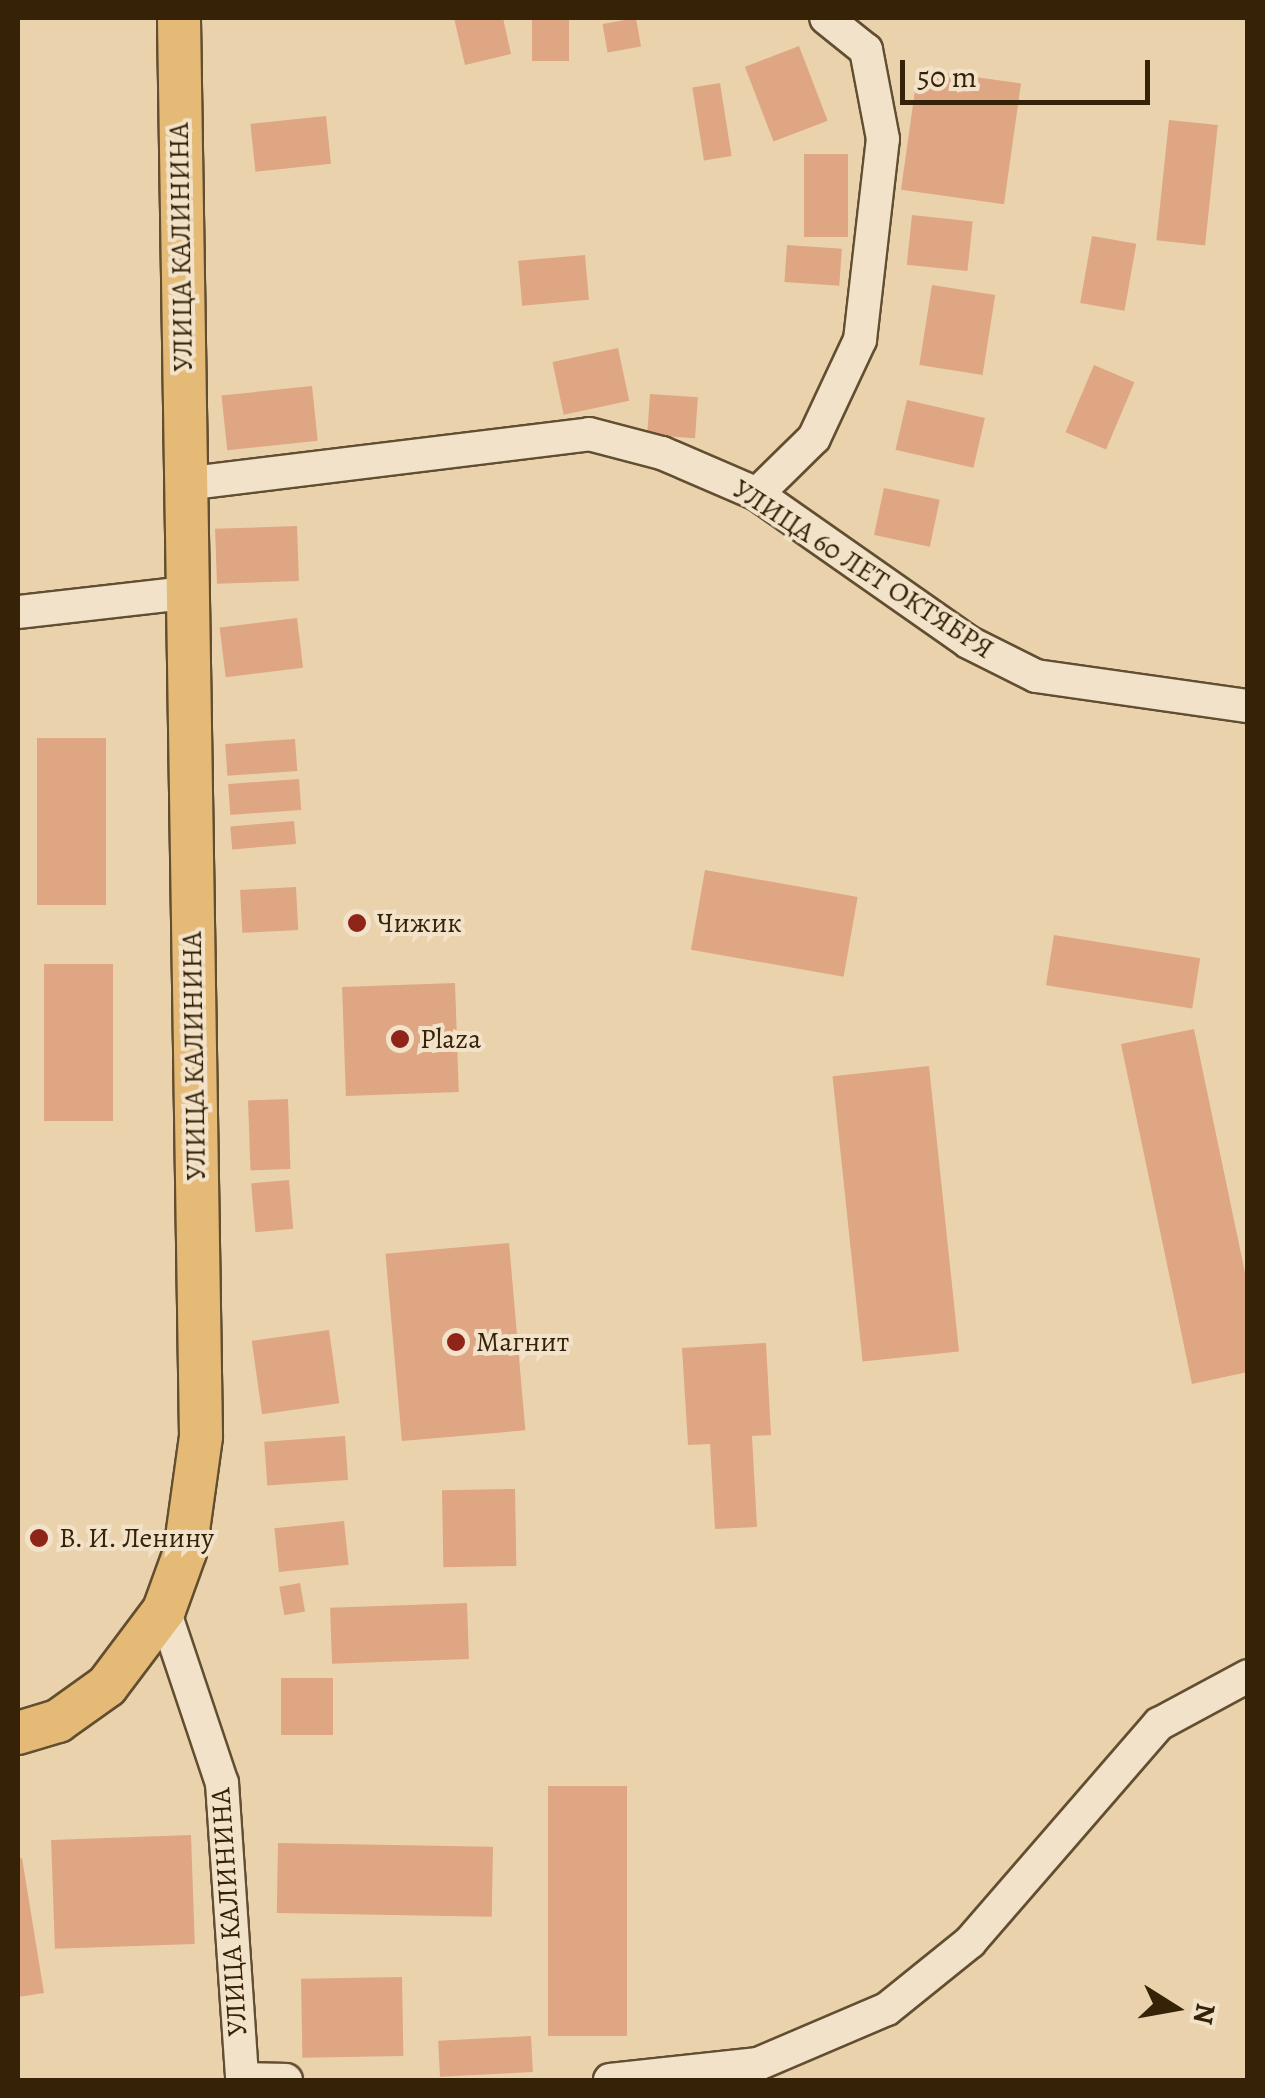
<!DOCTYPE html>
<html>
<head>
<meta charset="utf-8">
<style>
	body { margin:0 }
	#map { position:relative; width:1265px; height:2098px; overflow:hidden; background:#ead3ac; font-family:Alegreya,serif }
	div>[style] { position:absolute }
	.building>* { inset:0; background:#dfa683; transform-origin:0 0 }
	.roads { filter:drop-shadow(2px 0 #624e30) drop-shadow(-2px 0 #624e30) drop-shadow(0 2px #624e30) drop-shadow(0 -2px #624e30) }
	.minor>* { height:32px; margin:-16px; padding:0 16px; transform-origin:16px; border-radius:16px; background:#f1e2c9 }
	.major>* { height:42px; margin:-21px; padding:0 21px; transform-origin:21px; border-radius:21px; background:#e5ba76 }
	.dots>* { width:28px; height:28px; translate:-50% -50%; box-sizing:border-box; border:5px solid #f1e2c9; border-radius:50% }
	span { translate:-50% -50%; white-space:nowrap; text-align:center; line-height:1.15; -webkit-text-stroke:8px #f1e2c9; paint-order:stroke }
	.street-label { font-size:28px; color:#352207 }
	.poi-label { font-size:28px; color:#352207 }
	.left { translate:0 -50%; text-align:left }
	.frame { position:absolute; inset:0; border:20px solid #352207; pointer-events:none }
	.north { position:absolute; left:1125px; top:1958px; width:100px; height:100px; -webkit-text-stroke:8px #f1e2c9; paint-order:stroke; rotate:101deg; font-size:28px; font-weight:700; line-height:40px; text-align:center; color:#352207 }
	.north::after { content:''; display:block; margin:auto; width:35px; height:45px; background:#352207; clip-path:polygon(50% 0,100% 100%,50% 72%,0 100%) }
	.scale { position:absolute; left:900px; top:60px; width:250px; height:45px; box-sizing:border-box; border:5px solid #352207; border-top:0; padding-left:12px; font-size:30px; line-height:35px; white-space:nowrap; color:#352207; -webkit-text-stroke:8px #f1e2c9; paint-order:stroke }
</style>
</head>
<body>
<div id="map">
	<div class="building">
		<div style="clip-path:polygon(454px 18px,503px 18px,511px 54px,465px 65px)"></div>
		<div style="left:532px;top:18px;width:37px;height:43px"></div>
		<div style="left:636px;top:18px;width:29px;height:34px;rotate:80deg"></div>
		<div style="left:799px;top:46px;width:80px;height:58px;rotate:69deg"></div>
		<div style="left:918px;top:69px;width:104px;height:122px;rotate:8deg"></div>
		<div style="left:720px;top:83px;width:74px;height:28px;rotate:81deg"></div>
		<div style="left:326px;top:116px;width:48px;height:76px;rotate:84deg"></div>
		<div style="left:1169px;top:120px;width:49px;height:121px;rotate:6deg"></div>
		<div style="left:804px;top:154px;width:44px;height:83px"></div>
		<div style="left:912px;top:215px;width:61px;height:50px;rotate:6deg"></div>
		<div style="left:1092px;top:236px;width:45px;height:68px;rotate:10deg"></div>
		<div style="left:787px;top:245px;width:55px;height:37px;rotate:4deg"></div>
		<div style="left:585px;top:255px;width:45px;height:67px;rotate:85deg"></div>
		<div style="left:932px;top:285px;width:64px;height:81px;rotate:9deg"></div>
		<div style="left:618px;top:348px;width:54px;height:67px;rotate:78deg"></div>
		<div style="left:1094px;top:365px;width:44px;height:73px;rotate:23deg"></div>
		<div style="left:312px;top:386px;width:55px;height:91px;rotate:84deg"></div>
		<div style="left:650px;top:394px;width:48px;height:41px;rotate:4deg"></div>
		<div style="left:907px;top:400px;width:80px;height:51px;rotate:13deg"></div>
		<div style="left:884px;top:488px;width:57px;height:48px;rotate:12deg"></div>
		<div style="left:297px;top:526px;width:55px;height:82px;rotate:88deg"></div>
		<div style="left:297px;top:618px;width:50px;height:78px;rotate:83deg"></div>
		<div style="left:37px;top:738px;width:69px;height:167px"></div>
		<div style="left:295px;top:739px;width:32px;height:70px;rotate:86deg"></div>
		<div style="left:299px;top:779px;width:31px;height:71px;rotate:86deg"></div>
		<div style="left:294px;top:821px;width:23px;height:64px;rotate:85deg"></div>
		<div style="left:705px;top:870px;width:155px;height:81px;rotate:10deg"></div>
		<div style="left:296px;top:887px;width:43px;height:56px;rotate:87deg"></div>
		<div style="left:1054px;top:935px;width:148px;height:51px;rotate:9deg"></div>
		<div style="left:113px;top:964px;width:157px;height:69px;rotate:90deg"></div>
		<div style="left:455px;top:983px;width:109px;height:113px;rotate:88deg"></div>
		<div style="clip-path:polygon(1194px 1029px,1248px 1287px,1248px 1372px,1192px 1384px,1121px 1044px)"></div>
		<div style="left:929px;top:1066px;width:287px;height:97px;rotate:84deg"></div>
		<div style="left:288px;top:1099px;width:70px;height:40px;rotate:88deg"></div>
		<div style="left:289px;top:1180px;width:49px;height:38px;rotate:85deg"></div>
		<div style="left:509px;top:1243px;width:188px;height:124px;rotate:85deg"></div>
		<div style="left:329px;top:1330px;width:74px;height:78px;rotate:82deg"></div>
		<div style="clip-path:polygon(766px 1343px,771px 1435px,752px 1436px,757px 1527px,715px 1529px,710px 1444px,688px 1445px,682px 1348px)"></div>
		<div style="left:345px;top:1436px;width:44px;height:81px;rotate:86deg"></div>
		<div style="left:515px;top:1489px;width:77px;height:73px;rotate:89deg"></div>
		<div style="left:344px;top:1521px;width:44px;height:70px;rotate:84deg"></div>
		<div style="left:300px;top:1583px;width:29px;height:21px;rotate:80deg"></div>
		<div style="left:467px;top:1603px;width:56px;height:137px;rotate:88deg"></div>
		<div style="left:281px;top:1678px;width:52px;height:57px"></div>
		<div style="left:548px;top:1786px;width:79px;height:250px"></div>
		<div style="left:191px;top:1835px;width:109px;height:140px;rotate:88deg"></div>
		<div style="left:278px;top:1843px;width:215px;height:70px;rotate:1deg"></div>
		<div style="clip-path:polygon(22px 1858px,44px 1993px,18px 1997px,18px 1859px)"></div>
		<div style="left:402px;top:1977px;width:79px;height:101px;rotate:89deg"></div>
		<div style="left:531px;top:2036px;width:36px;height:93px;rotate:87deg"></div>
	</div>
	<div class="roads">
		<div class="minor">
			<div style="left:184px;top:484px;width:408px;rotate:-7deg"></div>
			<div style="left:589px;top:434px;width:75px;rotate:14.6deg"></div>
			<div style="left:662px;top:453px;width:103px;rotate:23.3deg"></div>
			<div style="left:757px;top:494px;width:258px;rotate:35deg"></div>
			<div style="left:968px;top:642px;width:76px;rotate:26.6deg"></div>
			<div style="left:1036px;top:676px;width:214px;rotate:8.1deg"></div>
			<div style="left:757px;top:494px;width:80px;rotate:-44.5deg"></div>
			<div style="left:814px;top:438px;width:108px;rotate:-64.9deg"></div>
			<div style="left:860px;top:340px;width:202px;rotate:-83.5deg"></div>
			<div style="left:883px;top:139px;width:91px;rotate:-100.8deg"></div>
			<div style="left:866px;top:50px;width:51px;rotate:-141.3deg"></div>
			<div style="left:18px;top:612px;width:169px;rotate:-6.5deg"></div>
			<div style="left:164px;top:1610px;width:182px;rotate:71.5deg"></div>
			<div style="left:222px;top:1783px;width:298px;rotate:86.1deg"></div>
			<div style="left:242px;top:2079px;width:44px;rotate:1.3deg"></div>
			<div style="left:610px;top:2080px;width:149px;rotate:-6.2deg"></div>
			<div style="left:758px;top:2064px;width:140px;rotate:-23.1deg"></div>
			<div style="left:887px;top:2009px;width:107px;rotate:-38.9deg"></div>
			<div style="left:970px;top:1942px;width:289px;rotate:-49.1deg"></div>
			<div style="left:1159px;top:1724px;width:101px;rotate:-28.3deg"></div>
		</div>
		<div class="major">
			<div style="left:18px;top:1733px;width:42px;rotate:-16.7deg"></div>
			<div style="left:58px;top:1721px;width:60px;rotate:-35.5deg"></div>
			<div style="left:107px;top:1686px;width:95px;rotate:-53.1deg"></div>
			<div style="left:164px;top:1610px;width:62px;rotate:-70.1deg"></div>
			<div style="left:185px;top:1552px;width:117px;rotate:-82.1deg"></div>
			<div style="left:201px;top:1436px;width:1418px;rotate:-90.89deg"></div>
		</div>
	</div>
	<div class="dots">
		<div style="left:357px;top:923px;background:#8f2418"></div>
		<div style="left:400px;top:1039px;background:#8f2418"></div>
		<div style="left:456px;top:1342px;background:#8f2418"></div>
		<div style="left:39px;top:1538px;background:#8f2418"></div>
	</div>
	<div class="street-label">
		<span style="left:181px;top:247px;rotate:-91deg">УЛИЦА КАЛИНИНА</span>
		<span style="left:863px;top:569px;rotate:33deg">УЛИЦА 60 ЛЕТ ОКТЯБРЯ</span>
		<span style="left:194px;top:1056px;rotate:-91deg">УЛИЦА КАЛИНИНА</span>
		<span style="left:229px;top:1912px;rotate:-94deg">УЛИЦА КАЛИНИНА</span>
	</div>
	<div class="poi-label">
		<span class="left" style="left:377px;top:923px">Чижик</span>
		<span class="left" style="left:420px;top:1039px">Plaza</span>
		<span class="left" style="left:476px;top:1342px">Магнит</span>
		<span class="left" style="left:59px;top:1538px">В. И. Ленину</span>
	</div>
	<div class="frame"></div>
	<div class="north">N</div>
	<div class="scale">50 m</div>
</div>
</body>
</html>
